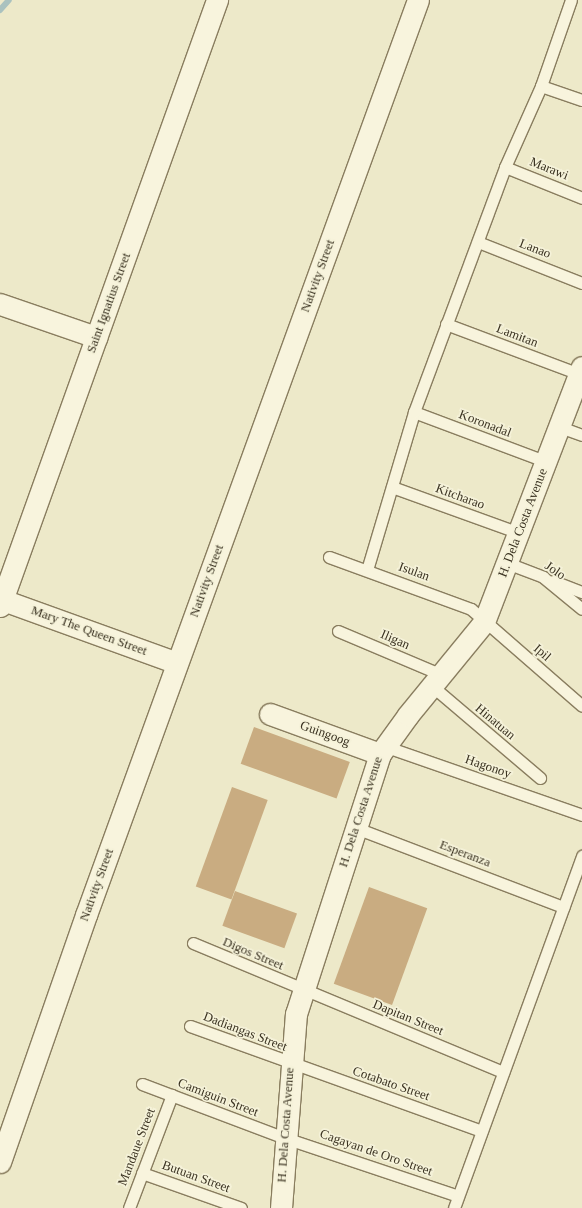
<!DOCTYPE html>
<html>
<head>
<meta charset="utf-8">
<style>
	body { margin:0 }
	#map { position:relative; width:582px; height:1208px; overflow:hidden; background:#ede9c9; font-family:Georgia,serif }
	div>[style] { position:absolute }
	.stream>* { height:6px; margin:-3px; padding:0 3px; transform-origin:3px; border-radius:3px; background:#aac2bf }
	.building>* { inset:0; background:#c9ac81; transform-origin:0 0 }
	.roads { filter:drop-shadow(1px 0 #897d5f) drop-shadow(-1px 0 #897d5f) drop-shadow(0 1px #897d5f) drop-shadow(0 -1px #897d5f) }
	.service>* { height:11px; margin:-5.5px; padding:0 5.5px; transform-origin:5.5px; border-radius:5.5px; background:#f8f4dd }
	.minor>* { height:21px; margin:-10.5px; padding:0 10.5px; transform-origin:10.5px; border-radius:10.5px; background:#f8f4dd }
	span { translate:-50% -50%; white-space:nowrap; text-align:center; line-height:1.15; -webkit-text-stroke:3.5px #f5f2d9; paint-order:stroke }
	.street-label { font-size:13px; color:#3a3221 }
</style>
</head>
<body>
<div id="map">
	<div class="stream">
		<div style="left:0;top:10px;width:13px;rotate:-48deg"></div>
	</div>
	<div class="building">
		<div style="left:254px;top:727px;width:102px;height:39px;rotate:20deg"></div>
		<div style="left:232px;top:787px;width:38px;height:106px;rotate:20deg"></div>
		<div style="left:369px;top:887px;width:62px;height:103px;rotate:20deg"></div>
		<div style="left:235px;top:891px;width:66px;height:37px;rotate:20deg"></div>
	</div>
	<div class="roads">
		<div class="service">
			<div style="left:541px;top:86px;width:43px;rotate:18.9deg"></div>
			<div style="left:505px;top:167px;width:83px;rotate:21.9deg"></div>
			<div style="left:478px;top:242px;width:112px;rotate:21.5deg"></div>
			<div style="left:446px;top:324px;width:142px;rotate:20.6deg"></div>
			<div style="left:414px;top:412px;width:142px;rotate:20.6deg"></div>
			<div style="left:560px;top:427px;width:23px;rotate:20deg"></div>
			<div style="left:392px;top:487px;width:135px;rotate:19.9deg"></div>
			<div style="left:329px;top:557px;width:151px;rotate:20.1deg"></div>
			<div style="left:471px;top:609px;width:147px;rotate:41.1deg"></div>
			<div style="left:507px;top:563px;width:39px;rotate:21deg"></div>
			<div style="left:543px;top:577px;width:50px;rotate:39.4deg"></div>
			<div style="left:367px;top:570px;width:165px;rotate:-73.4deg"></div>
			<div style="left:414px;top:412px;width:261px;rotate:-69.6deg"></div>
			<div style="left:505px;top:167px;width:89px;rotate:-66deg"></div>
			<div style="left:541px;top:86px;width:91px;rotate:-70.8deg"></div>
			<div style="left:553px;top:581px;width:31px;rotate:21deg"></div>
			<div style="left:338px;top:631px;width:113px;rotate:22.9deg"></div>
			<div style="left:432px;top:686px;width:142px;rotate:40.4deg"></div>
			<div style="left:384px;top:746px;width:210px;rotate:19.2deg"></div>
			<div style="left:356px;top:828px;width:222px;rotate:20.9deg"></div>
			<div style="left:193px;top:943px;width:336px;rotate:22.6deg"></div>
			<div style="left:190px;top:1026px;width:310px;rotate:19.8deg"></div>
			<div style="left:142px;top:1084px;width:153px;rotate:20.7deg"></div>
			<div style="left:285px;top:1138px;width:182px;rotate:18.5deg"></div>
			<div style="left:142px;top:1173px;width:105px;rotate:19.5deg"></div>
			<div style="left:129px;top:1208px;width:121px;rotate:-69.2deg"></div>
			<div style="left:454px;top:1208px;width:375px;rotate:-70deg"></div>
		</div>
		<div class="minor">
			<div style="left:0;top:304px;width:102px;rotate:19deg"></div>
			<div style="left:0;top:599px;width:188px;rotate:19.9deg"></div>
			<div style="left:0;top:606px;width:644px;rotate:-70.3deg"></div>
			<div style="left:270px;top:714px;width:117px;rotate:20deg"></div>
			<div style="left:0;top:1162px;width:262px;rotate:-70.8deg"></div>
			<div style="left:86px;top:915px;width:973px;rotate:-70.06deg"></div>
			<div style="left:281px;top:1208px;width:195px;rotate:-85.6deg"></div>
			<div style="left:296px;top:1014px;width:273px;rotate:-72.1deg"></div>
			<div style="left:380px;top:754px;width:48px;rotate:-54.3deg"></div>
			<div style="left:408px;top:715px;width:120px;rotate:-50.7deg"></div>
			<div style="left:484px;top:622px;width:273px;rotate:-69deg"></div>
		</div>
	</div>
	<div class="street-label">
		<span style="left:549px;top:169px;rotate:22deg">Marawi</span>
		<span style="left:535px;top:249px;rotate:21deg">Lanao</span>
		<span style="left:318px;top:276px;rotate:-70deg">Nativity Street</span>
		<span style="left:109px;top:303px;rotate:-70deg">Saint Ignatius Street</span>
		<span style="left:517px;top:336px;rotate:21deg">Lamitan</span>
		<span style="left:485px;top:424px;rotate:21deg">Koronadal</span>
		<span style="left:460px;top:497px;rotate:20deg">Kitcharao</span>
		<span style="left:523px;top:523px;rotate:-69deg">H. Dela Costa Avenue</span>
		<span style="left:555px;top:571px;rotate:34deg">Jolo</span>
		<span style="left:414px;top:572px;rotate:20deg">Isulan</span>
		<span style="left:207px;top:581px;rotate:-70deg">Nativity Street</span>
		<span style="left:89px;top:631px;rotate:20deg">Mary The Queen Street</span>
		<span style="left:395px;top:640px;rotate:23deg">Iligan</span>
		<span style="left:542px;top:653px;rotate:41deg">Ipil</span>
		<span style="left:495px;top:722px;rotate:40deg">Hinatuan</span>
		<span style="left:325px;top:734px;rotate:20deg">Guingoog</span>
		<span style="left:488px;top:767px;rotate:19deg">Hagonoy</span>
		<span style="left:361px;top:812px;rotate:-72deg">H. Dela Costa Avenue</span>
		<span style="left:465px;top:854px;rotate:21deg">Esperanza</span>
		<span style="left:97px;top:885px;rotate:-70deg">Nativity Street</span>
		<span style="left:253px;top:954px;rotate:23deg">Digos Street</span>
		<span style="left:408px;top:1018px;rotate:22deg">Dapitan Street</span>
		<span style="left:245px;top:1032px;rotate:21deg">Dadiangas Street</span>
		<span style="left:391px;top:1084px;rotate:19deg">Cotabato Street</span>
		<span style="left:218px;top:1098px;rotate:21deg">Camiguin Street</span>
		<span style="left:286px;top:1125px;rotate:-86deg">H. Dela Costa Avenue</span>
		<span style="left:137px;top:1147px;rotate:-69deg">Mandaue Street</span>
		<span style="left:376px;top:1153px;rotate:19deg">Cagayan de Oro Street</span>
		<span style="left:196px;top:1177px;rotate:20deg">Butuan Street</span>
	</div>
</div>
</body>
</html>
